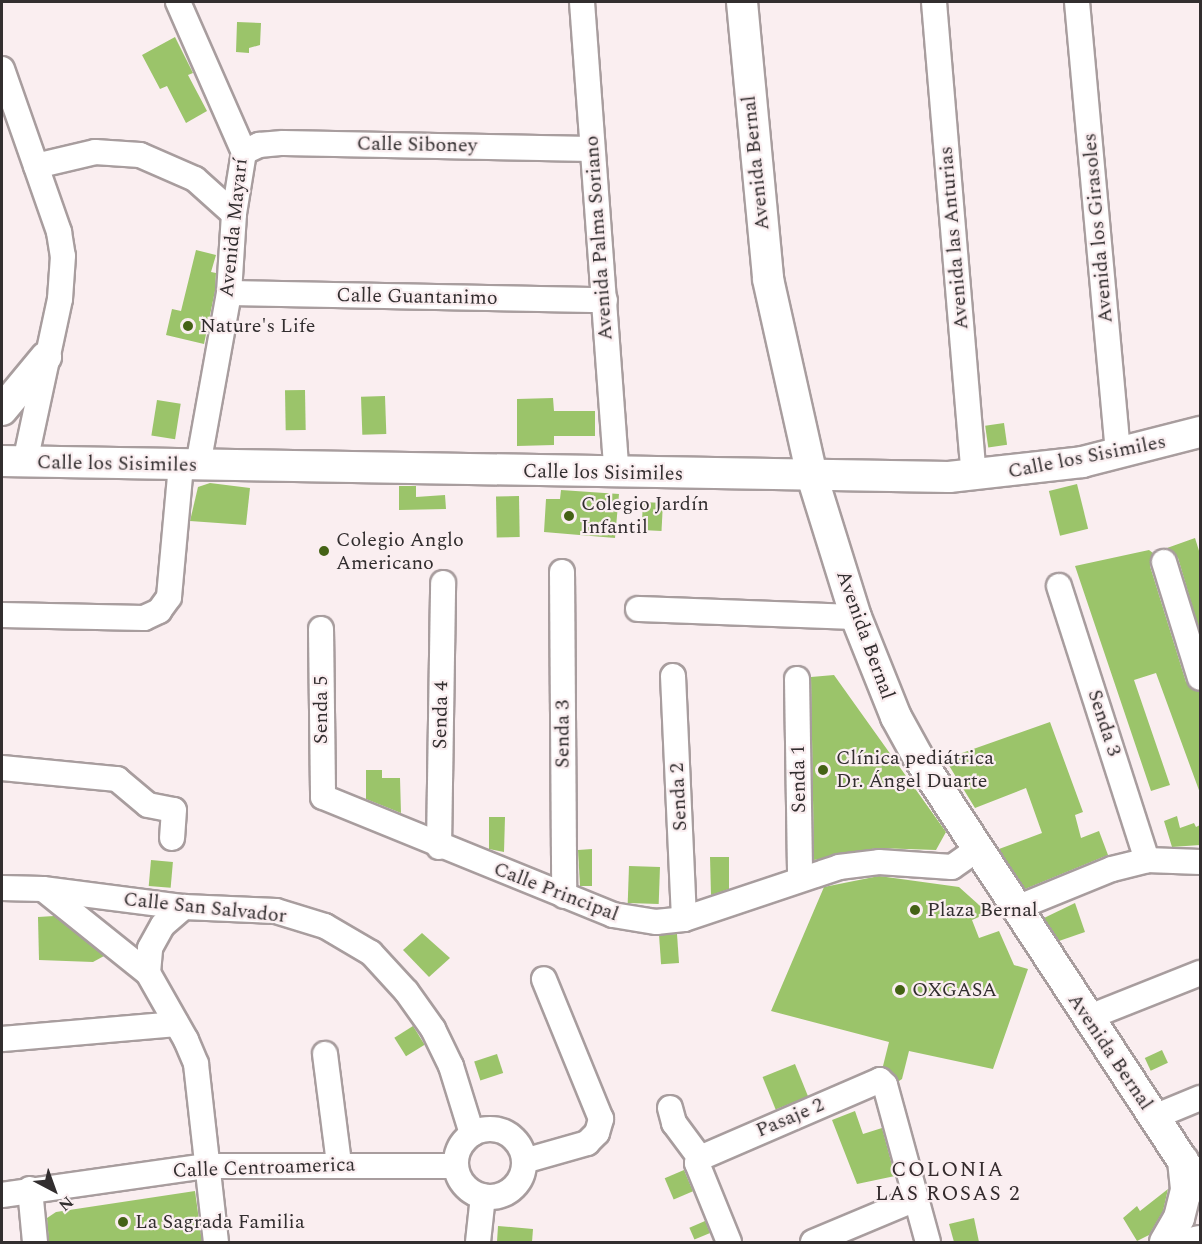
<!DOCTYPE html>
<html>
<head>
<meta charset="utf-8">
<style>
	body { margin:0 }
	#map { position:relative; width:1202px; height:1244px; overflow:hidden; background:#faeef0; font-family:Spectral,serif }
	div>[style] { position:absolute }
	.building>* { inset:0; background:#9bc46a; transform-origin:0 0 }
	.roads { filter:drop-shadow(2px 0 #a89d9e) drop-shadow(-2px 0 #a89d9e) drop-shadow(0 2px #a89d9e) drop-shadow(0 -2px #a89d9e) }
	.minor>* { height:24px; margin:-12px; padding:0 12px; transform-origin:12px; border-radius:12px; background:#fff }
	.minor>.ring { margin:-12px; padding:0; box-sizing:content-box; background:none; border:24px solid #fff; border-radius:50% }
	.major>* { height:30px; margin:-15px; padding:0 15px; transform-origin:15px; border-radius:15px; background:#fff }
	.dots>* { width:16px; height:16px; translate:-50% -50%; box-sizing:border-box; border:3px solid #faeef0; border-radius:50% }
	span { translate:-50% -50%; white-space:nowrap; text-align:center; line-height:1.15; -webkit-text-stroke:4.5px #faeef0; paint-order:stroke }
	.street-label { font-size:20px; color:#322e2f }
	.poi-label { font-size:20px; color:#322e2f }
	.left { translate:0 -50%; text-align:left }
	.neighbourhood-label { font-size:21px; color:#342b2d; letter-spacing:1.5px }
	.frame { position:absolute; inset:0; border:3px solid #322e2f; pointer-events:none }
	.north { position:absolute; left:24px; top:1160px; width:60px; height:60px; -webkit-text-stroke:4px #faeef0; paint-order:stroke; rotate:139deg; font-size:16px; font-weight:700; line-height:24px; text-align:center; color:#322e2f }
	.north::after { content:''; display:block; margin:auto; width:21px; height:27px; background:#322e2f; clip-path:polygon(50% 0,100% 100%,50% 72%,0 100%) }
</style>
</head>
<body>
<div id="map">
	<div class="building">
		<div style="clip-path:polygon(237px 22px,261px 23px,260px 45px,249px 48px,249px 53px,236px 52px)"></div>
		<div style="clip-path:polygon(175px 37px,193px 73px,188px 75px,207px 111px,186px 123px,167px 86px,160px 89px,142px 55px)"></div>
		<div style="clip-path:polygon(196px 250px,216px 255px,211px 272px,216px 273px,215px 291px,204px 344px,166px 335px,172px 309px,181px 311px)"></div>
		<div style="left:305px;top:390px;width:40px;height:20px;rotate:89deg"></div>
		<div style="left:385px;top:396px;width:38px;height:24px;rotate:88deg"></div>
		<div style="clip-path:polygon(553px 398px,554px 411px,595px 411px,595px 436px,554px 436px,554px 445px,517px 446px,517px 399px)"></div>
		<div style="left:157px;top:400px;width:24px;height:36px;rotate:9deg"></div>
		<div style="left:1004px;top:423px;width:22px;height:19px;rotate:82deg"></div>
		<div style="clip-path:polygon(210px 483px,250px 488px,246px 525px,190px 521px,198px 487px)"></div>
		<div style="left:1077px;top:484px;width:46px;height:29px;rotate:76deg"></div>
		<div style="clip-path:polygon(399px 486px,416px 486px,416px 497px,445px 495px,446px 509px,399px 510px)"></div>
		<div style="clip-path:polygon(561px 490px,619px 494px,615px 538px,544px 532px,546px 499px,560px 499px)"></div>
		<div style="left:519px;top:496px;width:41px;height:23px;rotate:89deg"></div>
		<div style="left:643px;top:502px;width:20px;height:28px;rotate:3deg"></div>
		<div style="clip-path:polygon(1195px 538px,1200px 554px,1200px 632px,1178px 558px,1167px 548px)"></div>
		<div style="clip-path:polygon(1149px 550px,1153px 553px,1150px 566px,1186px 682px,1200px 692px,1200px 793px,1156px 673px,1134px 680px,1170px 785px,1151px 791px,1075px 566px)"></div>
		<div style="clip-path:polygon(834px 675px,946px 832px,936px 850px,877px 848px,814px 860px,811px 677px)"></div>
		<div style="clip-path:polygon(1050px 722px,1083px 812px,1075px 815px,1081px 838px,1099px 831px,1108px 855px,1025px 889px,999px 849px,1042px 833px,1026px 788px,975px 808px,945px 759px)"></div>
		<div style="clip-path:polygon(366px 770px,382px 770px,382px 778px,400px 778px,401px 813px,366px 799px)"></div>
		<div style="clip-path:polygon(1177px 816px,1180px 828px,1194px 823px,1196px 827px,1200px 825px,1200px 845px,1172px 847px,1164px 821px)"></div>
		<div style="clip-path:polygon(489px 817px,505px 817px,504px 852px,489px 849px)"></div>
		<div style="clip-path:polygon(592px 849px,592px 886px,580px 886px,578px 850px)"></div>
		<div style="clip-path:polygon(710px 857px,729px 857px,729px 889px,711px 895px)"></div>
		<div style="left:151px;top:860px;width:22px;height:26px;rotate:5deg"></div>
		<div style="left:629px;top:866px;width:31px;height:37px;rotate:2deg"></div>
		<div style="clip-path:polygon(879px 876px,959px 887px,988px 913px,972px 920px,979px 938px,999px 931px,1014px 965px,1028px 969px,993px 1069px,909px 1051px,902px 1079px,899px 1081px,883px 1066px,889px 1042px,771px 1011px,824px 887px)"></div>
		<div style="clip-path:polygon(1075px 903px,1085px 932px,1059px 941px,1044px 918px)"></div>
		<div style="clip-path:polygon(54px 916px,104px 956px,93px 962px,39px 960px,38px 917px)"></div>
		<div style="clip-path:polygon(422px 933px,450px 958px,429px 977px,403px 950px)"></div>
		<div style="left:677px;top:934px;width:29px;height:18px;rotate:86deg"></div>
		<div style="left:413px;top:1026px;width:22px;height:22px;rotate:58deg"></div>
		<div style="left:1162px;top:1050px;width:14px;height:19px;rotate:65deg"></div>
		<div style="left:497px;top:1054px;width:20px;height:24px;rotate:72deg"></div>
		<div style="left:795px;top:1064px;width:35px;height:35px;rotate:68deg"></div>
		<div style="clip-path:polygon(855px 1111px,863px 1134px,882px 1128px,895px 1176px,857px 1184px,832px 1120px)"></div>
		<div style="left:684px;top:1170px;width:23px;height:21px;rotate:67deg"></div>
		<div style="clip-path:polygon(1168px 1189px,1163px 1211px,1149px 1235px,1137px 1241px,1123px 1218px,1137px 1206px,1140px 1211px)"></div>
		<div style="clip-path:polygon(195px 1191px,202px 1242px,49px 1242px,47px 1218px,56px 1212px)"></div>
		<div style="clip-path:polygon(974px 1218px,979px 1242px,954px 1242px,949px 1224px)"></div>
		<div style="left:705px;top:1221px;width:13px;height:17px;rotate:67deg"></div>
		<div style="clip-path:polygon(498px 1226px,533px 1229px,532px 1242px,497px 1242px)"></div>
	</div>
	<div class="roads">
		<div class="minor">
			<div style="left:178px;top:2px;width:164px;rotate:66.3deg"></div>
			<div style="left:244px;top:152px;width:63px;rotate:99.2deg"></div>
			<div style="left:234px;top:214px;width:79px;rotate:93.6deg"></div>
			<div style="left:229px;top:293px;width:176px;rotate:100.2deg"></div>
			<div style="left:582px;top:2px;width:473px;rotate:85.8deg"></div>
			<div style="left:934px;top:2px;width:475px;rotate:85.2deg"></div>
			<div style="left:1077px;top:2px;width:454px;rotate:84.8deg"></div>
			<div style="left:2px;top:69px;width:173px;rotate:70.7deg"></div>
			<div style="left:59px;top:232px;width:24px;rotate:81deg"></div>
			<div style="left:63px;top:256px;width:43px;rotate:94deg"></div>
			<div style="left:60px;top:299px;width:167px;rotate:102.1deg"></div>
			<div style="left:244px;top:152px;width:17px;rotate:-25deg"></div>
			<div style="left:259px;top:145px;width:24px;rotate:-5deg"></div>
			<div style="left:283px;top:143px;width:309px;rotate:1.1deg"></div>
			<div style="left:36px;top:166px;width:61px;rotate:-13.3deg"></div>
			<div style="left:95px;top:152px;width:45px;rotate:3.8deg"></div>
			<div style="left:140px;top:155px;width:60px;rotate:23.6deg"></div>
			<div style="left:195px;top:179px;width:52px;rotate:41.9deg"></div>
			<div style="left:229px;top:293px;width:376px;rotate:1.1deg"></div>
			<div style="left:1164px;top:562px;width:121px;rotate:72.8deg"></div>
			<div style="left:562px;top:572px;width:324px;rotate:89.6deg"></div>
			<div style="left:1059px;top:586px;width:288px;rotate:72.2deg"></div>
			<div style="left:638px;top:609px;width:218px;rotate:2.1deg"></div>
			<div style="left:2px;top:615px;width:142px;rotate:1.2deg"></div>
			<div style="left:144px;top:618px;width:17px;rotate:-25deg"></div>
			<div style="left:159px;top:611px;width:17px;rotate:-54deg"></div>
			<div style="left:169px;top:597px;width:133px;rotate:-84.8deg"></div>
			<div style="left:321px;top:629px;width:168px;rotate:89.3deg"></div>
			<div style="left:323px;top:797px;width:313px;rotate:22.1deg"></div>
			<div style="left:613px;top:915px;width:44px;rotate:9.2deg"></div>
			<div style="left:656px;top:922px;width:28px;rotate:-6deg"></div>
			<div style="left:684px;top:919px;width:163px;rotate:-18.5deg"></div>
			<div style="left:839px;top:867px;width:40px;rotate:-7.1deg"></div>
			<div style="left:879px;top:862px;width:73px;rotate:3.9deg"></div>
			<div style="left:952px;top:867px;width:28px;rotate:-35deg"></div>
			<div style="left:673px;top:676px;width:243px;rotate:87.4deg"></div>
			<div style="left:797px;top:679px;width:200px;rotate:89.1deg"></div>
			<div style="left:2px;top:768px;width:116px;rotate:5.5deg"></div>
			<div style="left:117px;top:779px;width:40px;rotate:40deg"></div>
			<div style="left:148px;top:805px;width:26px;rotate:11deg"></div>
			<div style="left:174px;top:810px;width:28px;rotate:94deg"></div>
			<div style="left:439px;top:847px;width:264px;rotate:-89.1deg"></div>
			<div style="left:2px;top:888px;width:41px;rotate:1.4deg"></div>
			<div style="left:43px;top:889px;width:142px;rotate:7.3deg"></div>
			<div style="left:184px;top:907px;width:92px;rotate:2.5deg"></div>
			<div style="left:276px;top:911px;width:51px;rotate:17deg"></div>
			<div style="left:325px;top:926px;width:53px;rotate:30.4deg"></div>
			<div style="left:371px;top:953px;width:52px;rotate:47.4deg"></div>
			<div style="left:406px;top:991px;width:47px;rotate:54.6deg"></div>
			<div style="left:433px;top:1029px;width:41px;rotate:64.1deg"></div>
			<div style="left:451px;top:1066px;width:71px;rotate:72.8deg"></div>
			<div style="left:43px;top:889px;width:134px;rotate:38.7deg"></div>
			<div style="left:148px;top:973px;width:77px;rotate:60.4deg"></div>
			<div style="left:186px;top:1040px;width:26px;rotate:67deg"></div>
			<div style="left:196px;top:1064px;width:179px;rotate:83.6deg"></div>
			<div style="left:1014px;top:909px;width:106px;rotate:-22.2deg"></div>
			<div style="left:1112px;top:869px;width:36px;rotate:-14deg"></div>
			<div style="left:1147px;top:860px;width:53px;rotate:2.2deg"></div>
			<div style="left:148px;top:973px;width:25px;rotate:-85deg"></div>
			<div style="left:150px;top:948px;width:26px;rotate:-61deg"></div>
			<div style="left:163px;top:925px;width:28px;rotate:-41deg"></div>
			<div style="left:1087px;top:1018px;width:122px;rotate:-21.7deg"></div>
			<div style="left:2px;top:1039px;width:175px;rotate:-4.9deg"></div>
			<div style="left:325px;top:1054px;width:110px;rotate:82.7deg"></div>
			<div style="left:670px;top:1108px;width:16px;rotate:75deg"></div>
			<div style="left:674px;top:1123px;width:44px;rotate:53.4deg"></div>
			<div style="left:1154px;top:1117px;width:50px;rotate:-22.4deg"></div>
			<div class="ring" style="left:456px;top:1129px;width:44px;height:44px"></div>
			<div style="left:524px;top:1161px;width:66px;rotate:-15.9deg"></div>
			<div style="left:587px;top:1143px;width:14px;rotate:-45deg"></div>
			<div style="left:597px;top:1133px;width:15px;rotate:-74deg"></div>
			<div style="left:601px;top:1119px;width:151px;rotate:-112.2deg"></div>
			<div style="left:30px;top:1189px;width:53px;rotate:84.6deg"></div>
			<div style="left:2px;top:1195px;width:207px;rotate:-8.1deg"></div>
			<div style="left:207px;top:1166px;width:248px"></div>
			<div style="left:478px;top:1242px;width:46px;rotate:-83.8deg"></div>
			<div style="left:729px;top:1242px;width:85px;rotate:-112.1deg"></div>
			<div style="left:697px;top:1163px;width:6px;rotate:-59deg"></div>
			<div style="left:700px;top:1158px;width:196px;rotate:-23.4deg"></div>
			<div style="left:880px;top:1080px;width:7px;rotate:45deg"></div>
			<div style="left:885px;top:1085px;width:163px;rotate:74.7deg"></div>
			<div style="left:813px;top:1242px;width:112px;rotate:-22.7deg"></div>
		</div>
		<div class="major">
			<div style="left:742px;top:2px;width:278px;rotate:84.6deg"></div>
			<div style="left:768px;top:279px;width:202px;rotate:77.4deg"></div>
			<div style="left:812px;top:476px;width:148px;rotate:72.7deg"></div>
			<div style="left:856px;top:617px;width:108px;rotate:68.2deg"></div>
			<div style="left:896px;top:717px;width:46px;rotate:61.2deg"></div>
			<div style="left:918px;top:757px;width:514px;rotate:56.74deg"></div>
			<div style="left:2px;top:410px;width:69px;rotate:-50.3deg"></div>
			<div style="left:2px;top:461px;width:947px;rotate:0.97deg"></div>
			<div style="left:949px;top:477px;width:134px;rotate:-6.4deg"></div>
			<div style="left:1082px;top:462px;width:122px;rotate:-14.3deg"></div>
			<div style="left:1165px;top:1242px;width:28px;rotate:-60deg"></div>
			<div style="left:1179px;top:1218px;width:30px;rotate:-76deg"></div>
			<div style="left:1186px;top:1189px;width:29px;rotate:-96deg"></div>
			<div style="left:1195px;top:1242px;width:5px;rotate:-11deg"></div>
		</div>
	</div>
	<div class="dots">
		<div style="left:188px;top:326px;background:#446215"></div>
		<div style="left:569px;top:516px;background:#446215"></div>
		<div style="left:324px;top:551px;background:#446215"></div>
		<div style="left:823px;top:770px;background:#446215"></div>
		<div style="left:915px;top:910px;background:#446215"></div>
		<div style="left:900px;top:990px;background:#446215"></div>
		<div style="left:123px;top:1222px;background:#446215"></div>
	</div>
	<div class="street-label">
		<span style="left:417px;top:145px;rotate:1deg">Calle Siboney</span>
		<span style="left:756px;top:163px;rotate:-96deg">Avenida Bernal</span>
		<span style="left:234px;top:228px;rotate:-84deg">Avenida Mayarí</span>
		<span style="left:1098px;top:228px;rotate:-95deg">Avenida los Girasoles</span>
		<span style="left:599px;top:238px;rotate:-94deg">Avenida Palma Soriano</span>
		<span style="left:954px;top:238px;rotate:-95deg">Avenida las Anturias</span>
		<span style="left:417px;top:297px;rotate:1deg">Calle Guantanimo</span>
		<span style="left:1087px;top:457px;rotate:-11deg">Calle los Sisimiles</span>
		<span style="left:117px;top:464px;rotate:1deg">Calle los Sisimiles</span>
		<span style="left:603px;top:473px;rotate:1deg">Calle los Sisimiles</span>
		<span style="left:865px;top:635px;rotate:70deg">Avenida Bernal</span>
		<span style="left:321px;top:710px;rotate:-90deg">Senda 5</span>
		<span style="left:441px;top:715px;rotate:-89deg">Senda 4</span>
		<span style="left:1104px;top:723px;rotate:72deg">Senda 3</span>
		<span style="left:563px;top:734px;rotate:-90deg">Senda 3</span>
		<span style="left:799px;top:779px;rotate:-91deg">Senda 1</span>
		<span style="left:679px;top:797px;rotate:-93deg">Senda 2</span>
		<span style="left:556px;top:892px;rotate:21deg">Calle Principal</span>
		<span style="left:205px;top:908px;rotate:6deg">Calle San Salvador</span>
		<span style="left:1110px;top:1052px;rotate:56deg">Avenida Bernal</span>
		<span style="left:790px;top:1118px;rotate:-23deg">Pasaje 2</span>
		<span style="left:264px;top:1168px;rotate:-2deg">Calle Centroamerica</span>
	</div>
	<div class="poi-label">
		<span class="left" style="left:200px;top:326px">Nature's Life</span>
		<span class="left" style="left:581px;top:516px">Colegio Jardín<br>Infantil</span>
		<span class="left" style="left:336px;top:552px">Colegio Anglo<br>Americano</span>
		<span class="left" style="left:836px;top:770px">Clínica pediátrica<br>Dr. Ángel Duarte</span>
		<span class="left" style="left:927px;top:910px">Plaza Bernal</span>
		<span class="left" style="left:912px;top:990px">OXGASA</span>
		<span class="left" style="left:135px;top:1222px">La Sagrada Familia</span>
	</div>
	<div class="neighbourhood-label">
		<span style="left:948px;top:1182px">COLONIA<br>LAS ROSAS 2</span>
	</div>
	<div class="frame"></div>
	<div class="north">N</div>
</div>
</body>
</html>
